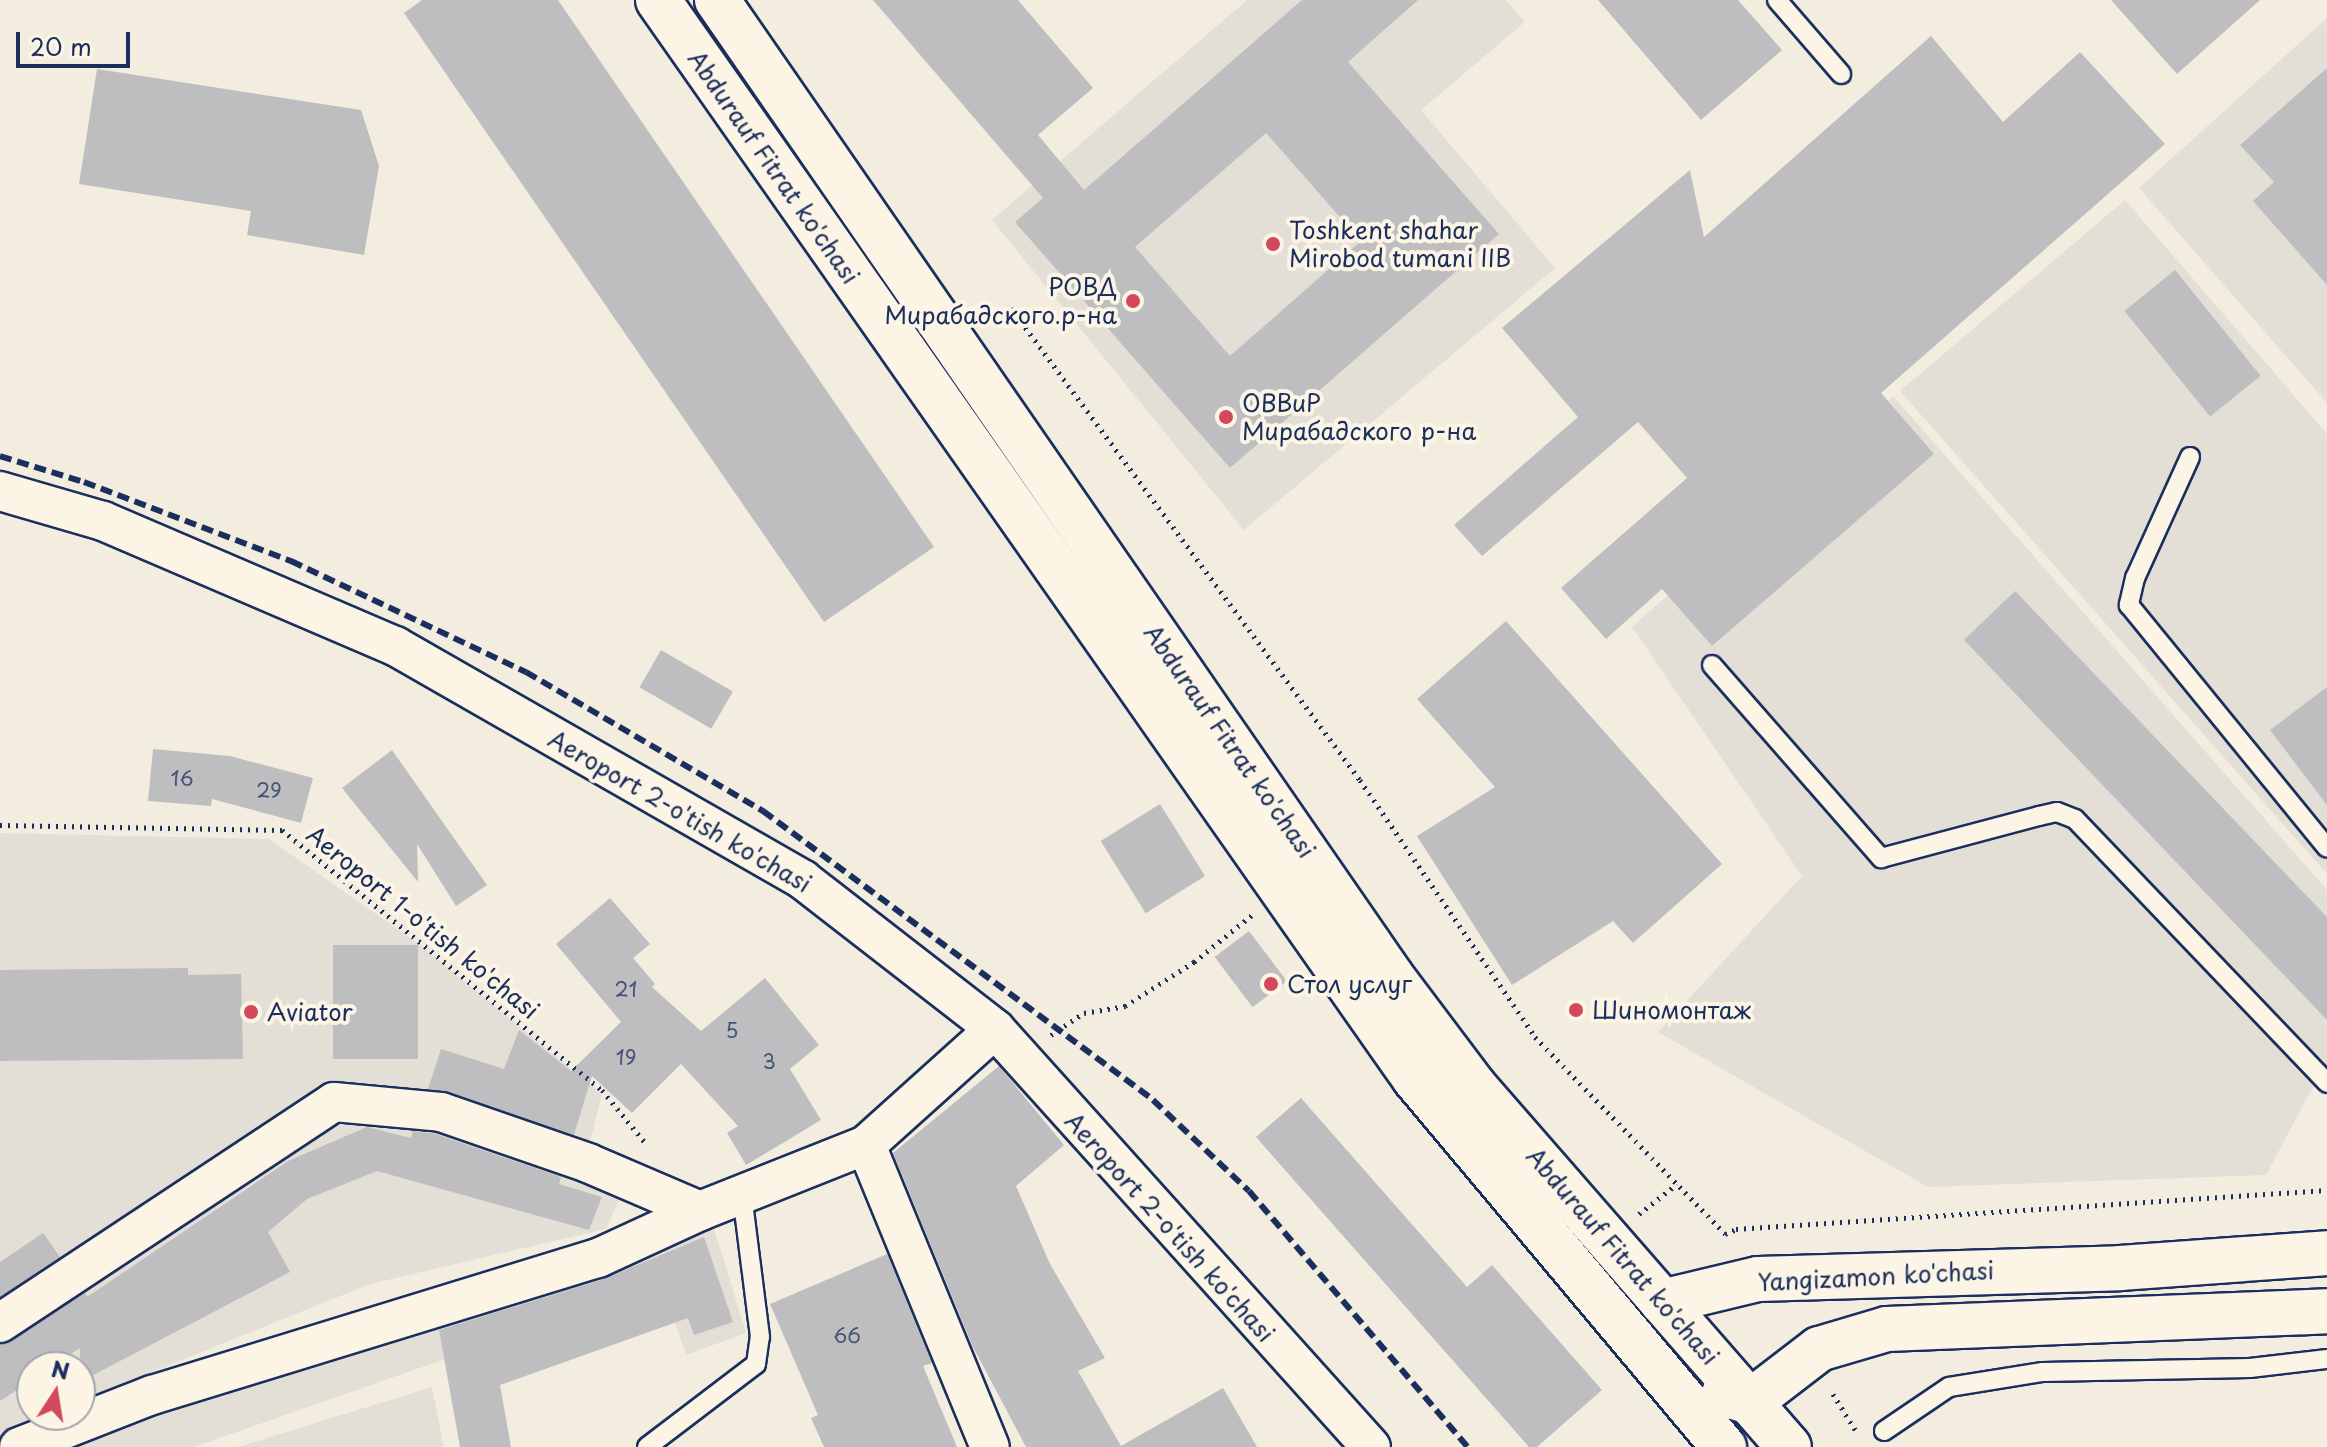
<!DOCTYPE html>
<html>
<head>
<meta charset="utf-8">
<style>
	body { margin:0 }
	#map { position:relative; width:2327px; height:1447px; overflow:hidden; background:#f3ede0; font-family:"Playpen Sans",sans-serif }
	div>[style] { position:absolute }
	.built>* { inset:0; background:#e3dfd6 }
	.building>* { inset:0; background:#bebec0; transform-origin:0 0 }
	.path>* { height:5px; margin-top:-2.5px; transform-origin:0; background:repeating-linear-gradient(90deg,#1b2f5e 0 2px,transparent 0 8px) }
	.roads { filter:drop-shadow(2px 0 #1b2f5e) drop-shadow(-2px 0 #1b2f5e) drop-shadow(0 2px #1b2f5e) drop-shadow(0 -2px #1b2f5e) }
	.lane>* { height:18px; margin:-9px; padding:0 9px; transform-origin:9px; border-radius:9px; background:#fcf5e5 }
	.street>* { height:38px; margin:-19px; padding:0 19px; transform-origin:19px; border-radius:19px; background:#fcf5e5 }
	.secondary>* { height:44px; margin:-22px; padding:0 22px; transform-origin:22px; border-radius:22px; background:#fcf5e5 }
	.rail>* { height:6px; margin-top:-3px; transform-origin:0; background:repeating-linear-gradient(90deg,#1b2f5e 0 12px,transparent 0 18px) }
	.dots>* { width:22px; height:22px; translate:-50% -50%; box-sizing:border-box; border:4px solid #fcf5e5; border-radius:50% }
	span { translate:-50% -50%; white-space:nowrap; text-align:center; line-height:1.15; -webkit-text-stroke:8px #fcf5e5; paint-order:stroke }
	.number-label { font-size:20px; color:#445376 }
	.number-label span { -webkit-text-stroke-width:0 }
	.street-label { font-size:24px; color:#1b2f5e }
	.poi-label { font-size:24px; color:#1b2f5e }
	.left { translate:0 -50%; text-align:left }
	.right { translate:-100% -50%; text-align:right }
	.north { position:absolute; left:16px; top:1351px; width:80px; height:80px; box-sizing:border-box; background:#fcf5e5; border:2px solid #a2a6af; border-radius:50%; rotate:12deg; font-size:22px; font-weight:700; line-height:32px; text-align:center; color:#1b2f5e }
	.north::after { content:''; display:block; margin:auto; width:28px; height:36px; background:#d1495b; clip-path:polygon(50% 0,100% 100%,50% 72%,0 100%) }
	.scale { position:absolute; left:16px; top:32px; width:114px; height:36px; box-sizing:border-box; border:4px solid #1b2f5e; border-top:0; padding-left:10px; font-size:24px; line-height:28px; white-space:nowrap; color:#1b2f5e; -webkit-text-stroke:6px #fcf5e5; paint-order:stroke }
</style>
</head>
<body>
<div id="map">
	<div class="built">
		<div style="clip-path:polygon(1247px 0,1506px 0,1525px 22px,1421px 110px,1555px 268px,1244px 530px,992px 220px)"></div>
		<div style="clip-path:polygon(2327px 18px,2327px 403px,2139px 188px)"></div>
		<div style="clip-path:polygon(2125px 200px,2327px 434px,2327px 874px,1900px 391px)"></div>
		<div style="clip-path:polygon(1893px 396px,2327px 890px,2327px 1085px,2314px 1085px,2266px 1175px,1928px 1187px,1658px 1032px,1802px 876px,1632px 627px)"></div>
		<div style="clip-path:polygon(0 833px,269px 839px,419px 944px,602px 1094px,589px 1147px,327px 1080px,0 1301px)"></div>
		<div style="clip-path:polygon(360px 1117px,455px 1129px,622px 1193px,606px 1229px,370px 1284px,80px 1401px,80px 1367px,32px 1367px,32px 1415px,45px 1415px,0 1433px,0 1339px,273px 1155px)"></div>
		<div style="clip-path:polygon(713px 1225px,746px 1333px,686px 1355px,662px 1283px,194px 1447px,56px 1447px)"></div>
		<div style="clip-path:polygon(432px 1387px,444px 1447px,238px 1447px)"></div>
	</div>
	<div class="building">
		<div style="clip-path:polygon(422px 0,558px 0,934px 547px,824px 622px,404px 13px)"></div>
		<div style="clip-path:polygon(evenodd,873px 0,1018px 0,1093px 88px,1038px 135px,1084px 190px,1302px 0,1418px 0,1348px 62px,1499px 234px,1230px 468px,1015px 222px,1043px 198px,873px 0,1266px 133px,1361px 241px,1230px 356px,1135px 247px,1266px 133px)"></div>
		<div style="clip-path:polygon(1598px 0,1738px 0,1782px 50px,1701px 120px)"></div>
		<div style="clip-path:polygon(2111px 0,2260px 0,2177px 74px)"></div>
		<div style="clip-path:polygon(1931px 36px,2003px 122px,2080px 52px,2165px 144px,1881px 393px,1934px 454px,1712px 646px,1662px 589px,1606px 639px,1561px 588px,1687px 478px,1638px 422px,1482px 556px,1454px 525px,1578px 417px,1502px 328px,1690px 170px,1704px 237px)"></div>
		<div style="clip-path:polygon(2327px 68px,2327px 285px,2253px 201px,2274px 182px,2240px 145px)"></div>
		<div style="clip-path:polygon(97px 69px,361px 110px,379px 166px,364px 255px,247px 235px,251px 211px,79px 184px)"></div>
		<div style="left:2175px;top:270px;width:136px;height:65px;rotate:51deg"></div>
		<div style="clip-path:polygon(2015px 591px,2327px 917px,2327px 1020px,1964px 640px)"></div>
		<div style="clip-path:polygon(1506px 621px,1722px 864px,1633px 943px,1613px 921px,1512px 985px,1417px 836px,1495px 787px,1417px 699px)"></div>
		<div style="left:661px;top:650px;width:83px;height:43px;rotate:30deg"></div>
		<div style="clip-path:polygon(2327px 687px,2327px 805px,2270px 730px)"></div>
		<div style="clip-path:polygon(153px 749px,230px 756px,313px 778px,301px 823px,212px 799px,211px 806px,148px 801px)"></div>
		<div style="clip-path:polygon(392px 750px,487px 885px,456px 906px,417px 844px,418px 882px,342px 788px)"></div>
		<div style="left:1160px;top:804px;width:85px;height:70px;rotate:58deg"></div>
		<div style="clip-path:polygon(610px 898px,650px 944px,633px 958px,655px 984px,652px 987px,701px 1031px,765px 978px,819px 1045px,790px 1069px,821px 1120px,746px 1165px,727px 1133px,738px 1126px,681px 1064px,632px 1113px,592px 1076px,574px 1135px,428px 1089px,441px 1049px,504px 1069px,519px 1030px,571px 1071px,621px 1022px,556px 944px)"></div>
		<div style="left:1249px;top:931px;width:63px;height:43px;rotate:53deg"></div>
		<div style="left:333px;top:945px;width:85px;height:114px"></div>
		<div style="clip-path:polygon(188px 968px,188px 975px,241px 974px,243px 1059px,0 1061px,0 970px)"></div>
		<div style="clip-path:polygon(999px 1066px,1064px 1145px,1016px 1186px,1050px 1264px,1105px 1358px,1078px 1371px,1121px 1446px,1223px 1388px,1257px 1447px,1026px 1447px,972px 1345px,893px 1153px)"></div>
		<div style="clip-path:polygon(1301px 1098px,1467px 1287px,1492px 1265px,1602px 1390px,1537px 1447px,1529px 1447px,1256px 1137px)"></div>
		<div style="clip-path:polygon(367px 1127px,411px 1138px,413px 1131px,436px 1134px,561px 1177px,559px 1184px,602px 1197px,589px 1230px,377px 1171px,307px 1199px,268px 1232px,290px 1272px,80px 1382px,80px 1348px,51px 1367px,32px 1367px,32px 1380px,0 1401px,0 1345px,85px 1293px,87px 1297px,288px 1161px)"></div>
		<div style="clip-path:polygon(43px 1233px,60px 1257px,0 1297px,0 1262px)"></div>
		<div style="clip-path:polygon(704px 1237px,733px 1322px,694px 1335px,688px 1318px,500px 1385px,511px 1447px,460px 1447px,439px 1330px,604px 1279px)"></div>
		<div style="clip-path:polygon(887px 1254px,932px 1363px,923px 1366px,957px 1447px,824px 1447px,811px 1418px,818px 1415px,770px 1304px)"></div>
	</div>
	<div class="path">
		<div style="left:1011px;top:308px;width:587px;rotate:53.52deg"></div>
		<div style="left:1360px;top:780px;width:311px;rotate:55.7deg"></div>
		<div style="left:1535px;top:1037px;width:274px;rotate:46deg"></div>
		<div style="left:1725px;top:1234px;width:12px;rotate:-24deg"></div>
		<div style="left:1736px;top:1229px;width:592px;rotate:-3.78deg"></div>
		<div style="left:0;top:825px;width:282px;rotate:1deg"></div>
		<div style="left:282px;top:830px;width:412px;rotate:39.1deg"></div>
		<div style="left:602px;top:1090px;width:71px;rotate:50.7deg"></div>
		<div style="left:1051px;top:1035px;width:40px;rotate:-34deg"></div>
		<div style="left:1084px;top:1013px;width:42px;rotate:-9.7deg"></div>
		<div style="left:1125px;top:1006px;width:82px;rotate:-32.5deg"></div>
		<div style="left:1194px;top:962px;width:75px;rotate:-39deg"></div>
		<div style="left:1639px;top:1214px;width:48px;rotate:-38.3deg"></div>
		<div style="left:1833px;top:1394px;width:44px;rotate:58.1deg"></div>
	</div>
	<div class="roads">
		<div class="lane">
			<div style="left:1777px;top:0;width:98px;rotate:49.1deg"></div>
			<div style="left:2190px;top:457px;width:133px;rotate:114.4deg"></div>
			<div style="left:2135px;top:578px;width:28px;rotate:103deg"></div>
			<div style="left:2129px;top:605px;width:313px;rotate:50.8deg"></div>
			<div style="left:1712px;top:665px;width:257px;rotate:48.8deg"></div>
			<div style="left:1881px;top:858px;width:163px;rotate:-14.9deg"></div>
			<div style="left:2039px;top:816px;width:18px;rotate:-13deg"></div>
			<div style="left:2057px;top:812px;width:19px;rotate:21deg"></div>
			<div style="left:2075px;top:819px;width:365px;rotate:46.3deg"></div>
			<div style="left:1884px;top:1431px;width:78px;rotate:-34.1deg"></div>
			<div style="left:1949px;top:1387px;width:95px;rotate:-9.1deg"></div>
			<div style="left:2043px;top:1372px;width:207px;rotate:-1.1deg"></div>
			<div style="left:2250px;top:1368px;width:78px;rotate:-6.7deg"></div>
			<div style="left:647px;top:1447px;width:137px;rotate:-37.3deg"></div>
			<div style="left:756px;top:1364px;width:27px;rotate:-82deg"></div>
			<div style="left:760px;top:1337px;width:144px;rotate:-97.2deg"></div>
		</div>
		<div class="street">
			<div style="left:0;top:491px;width:107px;rotate:16.2deg"></div>
			<div style="left:103px;top:521px;width:318px;rotate:23.2deg"></div>
			<div style="left:395px;top:646px;width:470px;rotate:29.8deg"></div>
			<div style="left:803px;top:880px;width:243px;rotate:37.8deg"></div>
			<div style="left:995px;top:1029px;width:562px;rotate:48.03deg"></div>
			<div style="left:866px;top:1145px;width:326px;rotate:67.7deg"></div>
			<div style="left:0;top:1323px;width:400px;rotate:-33.5deg"></div>
			<div style="left:334px;top:1102px;width:107px;rotate:5.3deg"></div>
			<div style="left:441px;top:1112px;width:156px;rotate:19.1deg"></div>
			<div style="left:588px;top:1163px;width:122px;rotate:23.2deg"></div>
			<div style="left:700px;top:1211px;width:179px;rotate:-21.7deg"></div>
			<div style="left:866px;top:1145px;width:173px;rotate:-42deg"></div>
			<div style="left:19px;top:1447px;width:143px;rotate:-21.4deg"></div>
			<div style="left:152px;top:1395px;width:467px;rotate:-17.1deg"></div>
			<div style="left:598px;top:1258px;width:112px;rotate:-24.7deg"></div>
		</div>
		<div class="secondary">
			<div style="left:658px;top:0;width:1318px;rotate:54.95deg"></div>
			<div style="left:1415px;top:1079px;width:481px;rotate:50deg"></div>
			<div style="left:717px;top:0;width:1187px;rotate:55.36deg"></div>
			<div style="left:1392px;top:977px;width:136px;rotate:53deg"></div>
			<div style="left:1474px;top:1086px;width:479px;rotate:48.9deg"></div>
			<div style="left:1662px;top:1302px;width:99px;rotate:-13.5deg"></div>
			<div style="left:1758px;top:1279px;width:362px;rotate:-1.7deg"></div>
			<div style="left:2120px;top:1268px;width:208px;rotate:-4.1deg"></div>
			<div style="left:1724px;top:1394px;width:27px;rotate:17deg"></div>
			<div style="left:1750px;top:1402px;width:87px;rotate:-37.5deg"></div>
			<div style="left:1819px;top:1349px;width:71px;rotate:-16.4deg"></div>
			<div style="left:1887px;top:1329px;width:440px;rotate:-2.3deg"></div>
		</div>
	</div>
	<div class="rail">
		<div style="left:0;top:456px;width:88px;rotate:17.2deg"></div>
		<div style="left:84px;top:482px;width:222px;rotate:20.9deg"></div>
		<div style="left:291px;top:561px;width:260px;rotate:25.3deg"></div>
		<div style="left:526px;top:672px;width:275px;rotate:30.4deg"></div>
		<div style="left:763px;top:811px;width:485px;rotate:36.5deg"></div>
		<div style="left:1153px;top:1100px;width:132px;rotate:43.5deg"></div>
		<div style="left:1249px;top:1191px;width:337px;rotate:49.5deg"></div>
	</div>
	<div class="dots">
		<div style="left:1273px;top:244px;background:#d1495b"></div>
		<div style="left:1133px;top:301px;background:#d1495b"></div>
		<div style="left:1226px;top:417px;background:#d1495b"></div>
		<div style="left:1271px;top:984px;background:#d1495b"></div>
		<div style="left:1576px;top:1010px;background:#d1495b"></div>
		<div style="left:251px;top:1012px;background:#d1495b"></div>
	</div>
	<div class="number-label">
		<span style="left:182px;top:778px">16</span>
		<span style="left:269px;top:790px">29</span>
		<span style="left:626px;top:989px">21</span>
		<span style="left:732px;top:1030px">5</span>
		<span style="left:626px;top:1057px">19</span>
		<span style="left:769px;top:1061px">3</span>
		<span style="left:847px;top:1335px">66</span>
	</div>
	<div class="street-label">
		<span style="left:774px;top:167px;rotate:55deg">Abdurauf Fitrat ko'chasi</span>
		<span style="left:1230px;top:741px;rotate:55deg">Abdurauf Fitrat ko'chasi</span>
		<span style="left:680px;top:811px;rotate:30deg">Aeroport 2-o'tish ko'chasi</span>
		<span style="left:423px;top:922px;rotate:39deg">Aeroport 1-o'tish ko'chasi</span>
		<span style="left:1170px;top:1227px;rotate:48deg">Aeroport 2-o'tish ko'chasi</span>
		<span style="left:1623px;top:1256px;rotate:49deg">Abdurauf Fitrat ko'chasi</span>
		<span style="left:1876px;top:1276px;rotate:-3deg">Yangizamon ko'chasi</span>
	</div>
	<div class="poi-label">
		<span class="left" style="left:1289px;top:244px">Toshkent shahar<br>Mirobod tumani IIB</span>
		<span class="right" style="left:1117px;top:301px">РОВД<br>Мирабадского.р-на</span>
		<span class="left" style="left:1242px;top:417px">ОВВиР<br>Мирабадского р-на</span>
		<span class="left" style="left:1287px;top:984px">Стол услуг</span>
		<span class="left" style="left:1592px;top:1010px">Шиномонтаж</span>
		<span class="left" style="left:267px;top:1012px">Aviator</span>
	</div>
	<div class="north">N</div>
	<div class="scale">20 m</div>
</div>
</body>
</html>
